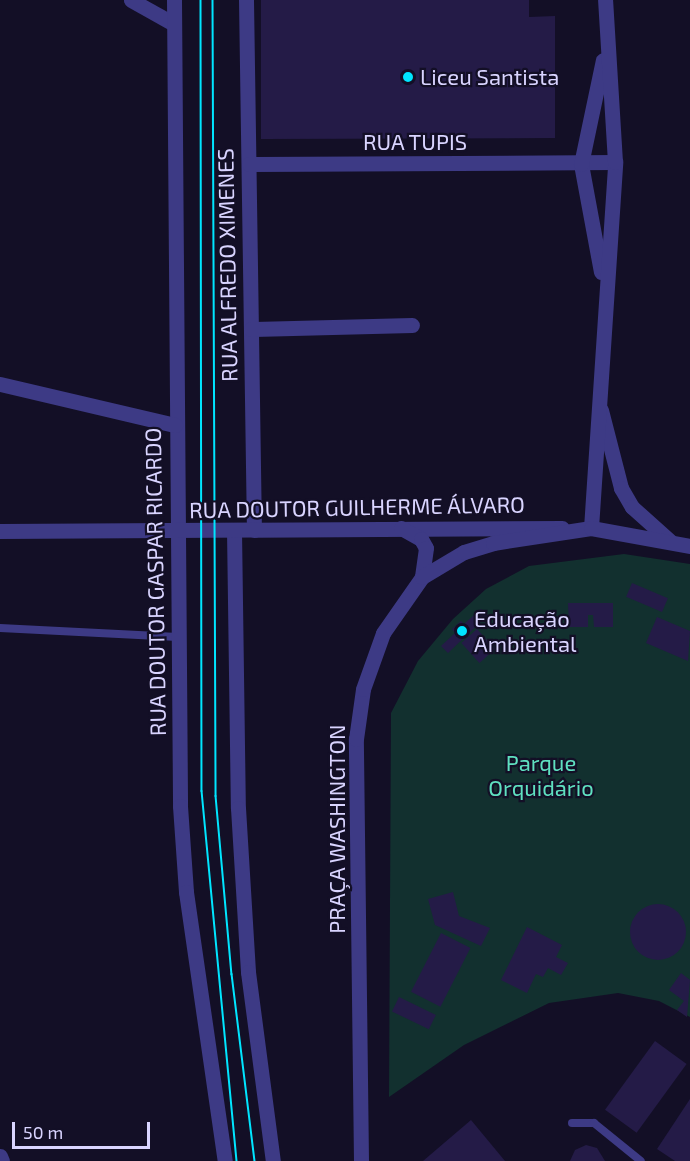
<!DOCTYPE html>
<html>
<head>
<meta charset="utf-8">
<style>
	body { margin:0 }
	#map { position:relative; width:690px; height:1161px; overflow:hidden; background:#130f26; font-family:"Exo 2",sans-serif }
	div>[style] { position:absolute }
	.green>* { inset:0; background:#12302f }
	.building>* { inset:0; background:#241b47; transform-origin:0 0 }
	.round { border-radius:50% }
	.service>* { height:8px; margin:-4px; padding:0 4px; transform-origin:4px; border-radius:4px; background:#3d3a85 }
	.minor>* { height:15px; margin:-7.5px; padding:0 7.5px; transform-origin:7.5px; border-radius:7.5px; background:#3d3a85 }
	.tertiary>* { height:15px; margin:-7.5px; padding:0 7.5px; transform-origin:7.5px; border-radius:7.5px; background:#3d3a85 }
	.tram>* { height:1.5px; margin:-0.75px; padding:0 0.75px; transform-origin:0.75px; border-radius:0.75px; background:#00e5ff }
	.dots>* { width:16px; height:16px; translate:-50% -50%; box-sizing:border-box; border:3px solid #130f26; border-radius:50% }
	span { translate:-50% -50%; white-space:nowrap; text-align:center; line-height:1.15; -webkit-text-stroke:4.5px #130f26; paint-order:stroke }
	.poi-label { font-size:22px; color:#d9d4ff }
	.left { translate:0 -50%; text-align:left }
	.street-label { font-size:22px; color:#d9d4ff }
	.park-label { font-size:22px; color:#5fe0c0 }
	.scale { position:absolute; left:12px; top:1122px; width:138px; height:27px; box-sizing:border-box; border:3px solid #d9d4ff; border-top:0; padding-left:8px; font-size:18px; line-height:21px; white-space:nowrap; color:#d9d4ff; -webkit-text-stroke:4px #130f26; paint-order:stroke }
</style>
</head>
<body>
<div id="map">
	<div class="green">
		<div style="clip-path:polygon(624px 554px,690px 564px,690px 1017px,659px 1001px,618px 993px,549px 1003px,464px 1045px,389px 1097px,391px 713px,418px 661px,453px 619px,486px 589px,529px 566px)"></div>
	</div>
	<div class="building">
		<div style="clip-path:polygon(261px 0,529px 0,529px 17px,555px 16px,555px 138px,261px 139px)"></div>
		<div style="left:632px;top:583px;width:39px;height:15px;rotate:23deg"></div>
		<div style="clip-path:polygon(568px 603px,613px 603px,613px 627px,594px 627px,593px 615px,588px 615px,588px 627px,569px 627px)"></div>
		<div style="clip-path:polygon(481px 609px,488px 615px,448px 653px,441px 646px,455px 633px,452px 629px,461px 621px,464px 624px)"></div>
		<div style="clip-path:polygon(657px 617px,690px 631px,688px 661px,646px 643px)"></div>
		<div style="left:477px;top:629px;width:27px;height:21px;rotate:48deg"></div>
		<div style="clip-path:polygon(453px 892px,459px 916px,490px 928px,481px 946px,435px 925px,428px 899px)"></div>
		<div class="round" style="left:630px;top:904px;width:56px;height:56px"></div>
		<div style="clip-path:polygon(527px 927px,562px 945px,556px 957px,568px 963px,561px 975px,548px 968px,543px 977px,536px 974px,527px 993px,501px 980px)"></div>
		<div style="left:441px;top:933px;width:33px;height:66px;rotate:27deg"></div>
		<div style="clip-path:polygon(681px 973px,690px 980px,687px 1017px,677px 1010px,684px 1001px,669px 990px)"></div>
		<div style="left:399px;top:997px;width:41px;height:16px;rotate:26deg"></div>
		<div style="left:655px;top:1041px;width:39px;height:85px;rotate:36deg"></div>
		<div style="clip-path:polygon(690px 1099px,690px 1161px,675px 1161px,657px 1149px)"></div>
		<div style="clip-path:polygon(471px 1120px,505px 1161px,423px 1161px)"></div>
		<div style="clip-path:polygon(586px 1145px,597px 1148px,605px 1161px,570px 1161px,575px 1150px)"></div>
	</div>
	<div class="service">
		<div style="left:0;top:628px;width:178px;rotate:2.9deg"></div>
		<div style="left:572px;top:1123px;width:22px"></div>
		<div style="left:594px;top:1123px;width:60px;rotate:39deg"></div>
	</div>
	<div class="minor">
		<div style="left:131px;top:0;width:49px;rotate:29.2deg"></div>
		<div style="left:174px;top:0;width:806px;rotate:89.57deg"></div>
		<div style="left:180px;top:806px;width:86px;rotate:86deg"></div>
		<div style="left:186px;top:892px;width:272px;rotate:81.8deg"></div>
		<div style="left:246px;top:0;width:530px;rotate:89.14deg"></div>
		<div style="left:249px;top:164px;width:366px;rotate:-0.3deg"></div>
		<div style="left:251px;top:329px;width:161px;rotate:-1.4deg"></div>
		<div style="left:0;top:384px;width:180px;rotate:13.2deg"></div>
		<div style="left:234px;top:530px;width:278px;rotate:89.2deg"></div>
		<div style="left:238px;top:808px;width:164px;rotate:86.5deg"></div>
		<div style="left:248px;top:972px;width:191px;rotate:82.5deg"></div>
		<div style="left:0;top:531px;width:562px;rotate:-0.31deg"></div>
		<div style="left:0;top:1156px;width:5px;rotate:68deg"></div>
	</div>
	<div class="tertiary">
		<div style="left:601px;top:272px;width:110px;rotate:-100.5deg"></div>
		<div style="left:581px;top:164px;width:106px;rotate:-78.1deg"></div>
		<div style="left:601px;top:410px;width:81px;rotate:75.6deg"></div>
		<div style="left:621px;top:488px;width:22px;rotate:60deg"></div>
		<div style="left:632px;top:507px;width:51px;rotate:41.8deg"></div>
		<div style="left:401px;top:528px;width:23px;rotate:29deg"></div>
		<div style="left:421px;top:539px;width:10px;rotate:61deg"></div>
		<div style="left:426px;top:548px;width:29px;rotate:98deg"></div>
		<div style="left:591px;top:528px;width:367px;rotate:-86.2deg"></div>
		<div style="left:615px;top:162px;width:162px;rotate:-93.5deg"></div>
		<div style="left:361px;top:1161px;width:422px;rotate:-90.7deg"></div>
		<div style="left:356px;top:739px;width:50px;rotate:-82deg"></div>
		<div style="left:363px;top:689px;width:59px;rotate:-70.3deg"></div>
		<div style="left:383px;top:633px;width:68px;rotate:-55.1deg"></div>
		<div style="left:422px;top:577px;width:49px;rotate:-30.8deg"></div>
		<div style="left:464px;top:552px;width:30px;rotate:-17deg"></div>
		<div style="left:493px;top:543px;width:99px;rotate:-8.7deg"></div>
		<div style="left:591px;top:528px;width:101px;rotate:10.3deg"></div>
	</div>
	<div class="tram">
		<div style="left:201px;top:0;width:791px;rotate:89.93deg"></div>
		<div style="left:202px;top:791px;width:372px;rotate:84.6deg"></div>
		<div style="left:213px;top:0;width:796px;rotate:89.78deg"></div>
		<div style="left:216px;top:796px;width:179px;rotate:84.9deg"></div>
		<div style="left:232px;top:974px;width:188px;rotate:83deg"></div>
	</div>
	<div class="dots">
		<div style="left:408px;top:77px;background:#00e5ff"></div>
		<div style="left:462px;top:631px;background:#00e5ff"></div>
	</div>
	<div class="poi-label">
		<span class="left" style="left:420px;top:77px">Liceu Santista</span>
		<span class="left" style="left:474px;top:631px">Educação<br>Ambiental</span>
	</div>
	<div class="street-label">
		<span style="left:415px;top:142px">RUA TUPIS</span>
		<span style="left:227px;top:265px;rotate:-91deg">RUA ALFREDO XIMENES</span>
		<span style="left:357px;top:507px;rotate:-1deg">RUA DOUTOR GUILHERME ÁLVARO</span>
		<span style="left:155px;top:582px;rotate:-91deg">RUA DOUTOR GASPAR RICARDO</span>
		<span style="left:337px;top:829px;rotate:-90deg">PRAÇA WASHINGTON</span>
	</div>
	<div class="park-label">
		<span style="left:541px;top:775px">Parque<br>Orquidário</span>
	</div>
	<div class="scale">50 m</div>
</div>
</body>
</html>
